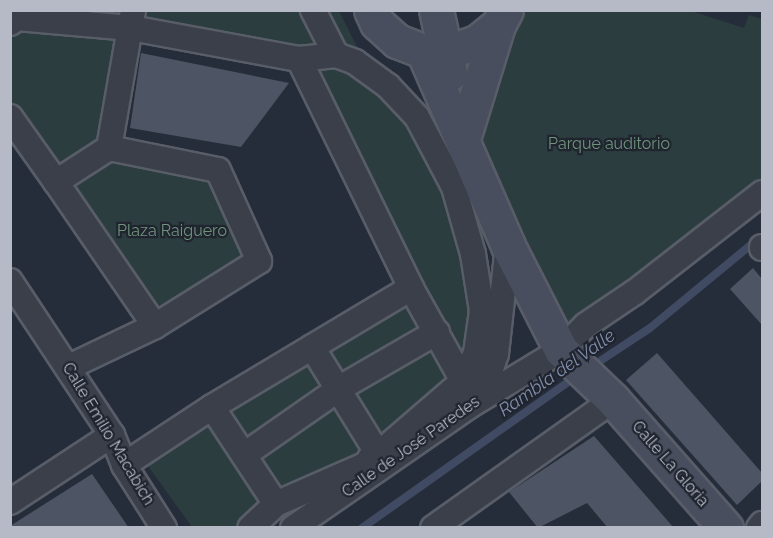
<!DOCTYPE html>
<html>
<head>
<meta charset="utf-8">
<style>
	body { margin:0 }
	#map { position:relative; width:773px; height:538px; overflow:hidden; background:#262d3a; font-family:Raleway,sans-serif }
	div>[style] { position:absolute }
	.green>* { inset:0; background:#2c3d3f }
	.stream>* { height:8px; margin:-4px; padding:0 4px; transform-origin:4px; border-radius:4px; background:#404b63 }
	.building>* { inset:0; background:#4d5463 }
	.roads { filter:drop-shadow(2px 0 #585d68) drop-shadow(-2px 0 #585d68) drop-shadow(0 2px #585d68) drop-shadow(0 -2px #585d68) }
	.street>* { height:24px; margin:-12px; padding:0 12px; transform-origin:12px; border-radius:12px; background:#3a3f4a }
	.secondary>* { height:33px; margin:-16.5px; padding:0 16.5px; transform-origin:16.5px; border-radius:16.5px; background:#484e5d }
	span { translate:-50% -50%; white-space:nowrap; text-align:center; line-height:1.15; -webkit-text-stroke:4.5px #1f242f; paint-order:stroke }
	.park-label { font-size:16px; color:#6f947b }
	.street-label { font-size:16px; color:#b5bac6 }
	.water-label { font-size:18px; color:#818eaa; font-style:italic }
	.frame { position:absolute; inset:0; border:12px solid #b5bac6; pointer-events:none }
</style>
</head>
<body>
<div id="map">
	<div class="green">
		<div style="clip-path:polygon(10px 11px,339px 11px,362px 57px,424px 114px,491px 310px,453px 413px,255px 527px,192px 527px,143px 459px,403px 289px,290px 68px,137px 40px,120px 149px,220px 169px,265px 260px,156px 332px,11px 118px)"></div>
		<div style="clip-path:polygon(506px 11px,691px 11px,744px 28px,749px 15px,762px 19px,762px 193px,561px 350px,463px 139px)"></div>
	</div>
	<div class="stream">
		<div style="left:591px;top:367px;width:71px;rotate:-33.5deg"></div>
		<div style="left:650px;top:328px;width:141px;rotate:-39.5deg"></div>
		<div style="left:362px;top:528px;width:263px;rotate:-35.3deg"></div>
	</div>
	<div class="building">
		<div style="clip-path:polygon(141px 53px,289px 83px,241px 147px,130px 128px)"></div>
		<div style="clip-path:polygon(753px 268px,762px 279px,762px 325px,730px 289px)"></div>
		<div style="clip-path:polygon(657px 353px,762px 473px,762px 481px,737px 505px,626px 380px)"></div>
		<div style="clip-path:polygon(594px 436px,674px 528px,608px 528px,587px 503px,538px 528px,509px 492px)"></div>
		<div style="clip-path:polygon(92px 474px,129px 528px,10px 528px,10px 526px)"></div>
	</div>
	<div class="roads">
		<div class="street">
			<div style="left:10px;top:23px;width:9px;rotate:-36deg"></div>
			<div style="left:17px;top:18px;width:114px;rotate:5deg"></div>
			<div style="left:131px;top:28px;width:171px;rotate:10.5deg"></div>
			<div style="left:299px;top:59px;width:37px;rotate:-6deg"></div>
			<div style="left:336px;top:55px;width:51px;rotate:-117.1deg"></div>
			<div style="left:336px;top:55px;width:20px;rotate:20deg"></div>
			<div style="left:355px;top:62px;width:41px;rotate:36deg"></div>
			<div style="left:388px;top:86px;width:42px;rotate:46.9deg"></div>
			<div style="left:417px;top:117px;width:79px;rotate:62.1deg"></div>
			<div style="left:454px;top:187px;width:70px;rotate:74.2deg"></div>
			<div style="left:473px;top:254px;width:58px;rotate:81deg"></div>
			<div style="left:482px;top:311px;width:42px;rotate:98.1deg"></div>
			<div style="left:476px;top:353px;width:31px;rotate:115deg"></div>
			<div style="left:299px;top:59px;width:255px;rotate:63.9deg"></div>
			<div style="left:10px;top:117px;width:80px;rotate:54.7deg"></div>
			<div style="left:109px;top:148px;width:111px;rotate:11.4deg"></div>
			<div style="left:218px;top:170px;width:100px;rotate:65.7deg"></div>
			<div style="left:259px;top:261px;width:123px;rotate:148deg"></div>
			<div style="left:762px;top:247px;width:1px;rotate:90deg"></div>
			<div style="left:10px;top:281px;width:185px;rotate:56.5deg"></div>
			<div style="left:112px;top:435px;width:32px;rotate:68deg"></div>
			<div style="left:124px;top:465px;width:75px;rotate:57.6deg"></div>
			<div style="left:312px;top:347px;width:120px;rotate:58.3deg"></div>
			<div style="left:375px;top:449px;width:17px;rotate:118deg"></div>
			<div style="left:69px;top:367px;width:95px;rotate:-25.5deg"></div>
			<div style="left:155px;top:326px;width:175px;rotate:-124.5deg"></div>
			<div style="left:56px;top:182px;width:63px;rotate:-32.7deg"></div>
			<div style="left:109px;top:148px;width:140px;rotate:-80.1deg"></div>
			<div style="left:472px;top:401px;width:31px;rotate:-57deg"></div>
			<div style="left:489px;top:375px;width:22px;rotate:-72deg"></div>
			<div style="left:496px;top:354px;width:109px;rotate:-83.7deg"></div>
			<div style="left:212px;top:407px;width:116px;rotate:56.6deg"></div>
			<div style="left:244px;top:455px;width:117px;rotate:-34.9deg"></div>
			<div style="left:340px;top:388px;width:112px;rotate:-30deg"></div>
			<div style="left:124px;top:465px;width:105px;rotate:-33.4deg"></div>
			<div style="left:212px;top:407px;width:232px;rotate:-30.9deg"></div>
			<div style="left:411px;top:288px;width:107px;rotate:60.8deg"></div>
			<div style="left:463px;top:381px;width:127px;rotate:139.2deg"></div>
			<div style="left:367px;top:464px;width:99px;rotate:156.3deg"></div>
			<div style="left:276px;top:504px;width:35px;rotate:137deg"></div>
			<div style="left:10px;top:502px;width:122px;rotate:-33.3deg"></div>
			<div style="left:293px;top:528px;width:214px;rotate:-34.7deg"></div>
			<div style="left:469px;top:406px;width:108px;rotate:-31.3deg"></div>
			<div style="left:561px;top:350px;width:35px;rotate:-45deg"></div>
			<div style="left:586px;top:325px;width:59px;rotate:-34deg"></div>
			<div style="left:635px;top:292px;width:161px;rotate:-37.9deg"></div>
			<div style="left:433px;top:528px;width:221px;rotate:-35.4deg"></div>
			<div style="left:759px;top:528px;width:5px;rotate:-53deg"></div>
		</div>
		<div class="secondary">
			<div style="left:371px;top:10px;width:14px;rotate:65deg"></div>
			<div style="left:377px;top:23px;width:27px;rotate:42deg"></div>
			<div style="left:397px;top:41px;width:28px;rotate:21deg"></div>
			<div style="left:423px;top:51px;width:23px;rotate:5deg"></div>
			<div style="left:446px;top:53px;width:33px;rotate:-20deg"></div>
			<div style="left:477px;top:42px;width:27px;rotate:-39deg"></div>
			<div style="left:498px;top:25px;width:17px;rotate:-62deg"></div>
			<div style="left:436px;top:10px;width:65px;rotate:77.5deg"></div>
			<div style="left:423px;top:51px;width:213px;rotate:66.4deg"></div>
			<div style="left:508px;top:246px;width:117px;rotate:63deg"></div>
			<div style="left:561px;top:350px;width:72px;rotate:43.9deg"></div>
			<div style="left:613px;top:400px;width:171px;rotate:48.6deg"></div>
			<div style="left:463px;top:139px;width:119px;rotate:-72.9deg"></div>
		</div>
	</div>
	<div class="park-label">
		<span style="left:609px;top:144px">Parque auditorio</span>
		<span style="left:172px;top:231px">Plaza Raiguero</span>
	</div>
	<div class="street-label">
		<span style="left:108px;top:434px;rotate:59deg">Calle Emilio Macabich</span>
		<span style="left:411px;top:447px;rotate:-35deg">Calle de José Paredes</span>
		<span style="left:670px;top:464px;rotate:49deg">Calle La Gloria</span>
	</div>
	<div class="water-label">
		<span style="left:557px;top:373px;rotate:-35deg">Rambla del Valle</span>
	</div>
	<div class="frame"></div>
</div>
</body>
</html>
